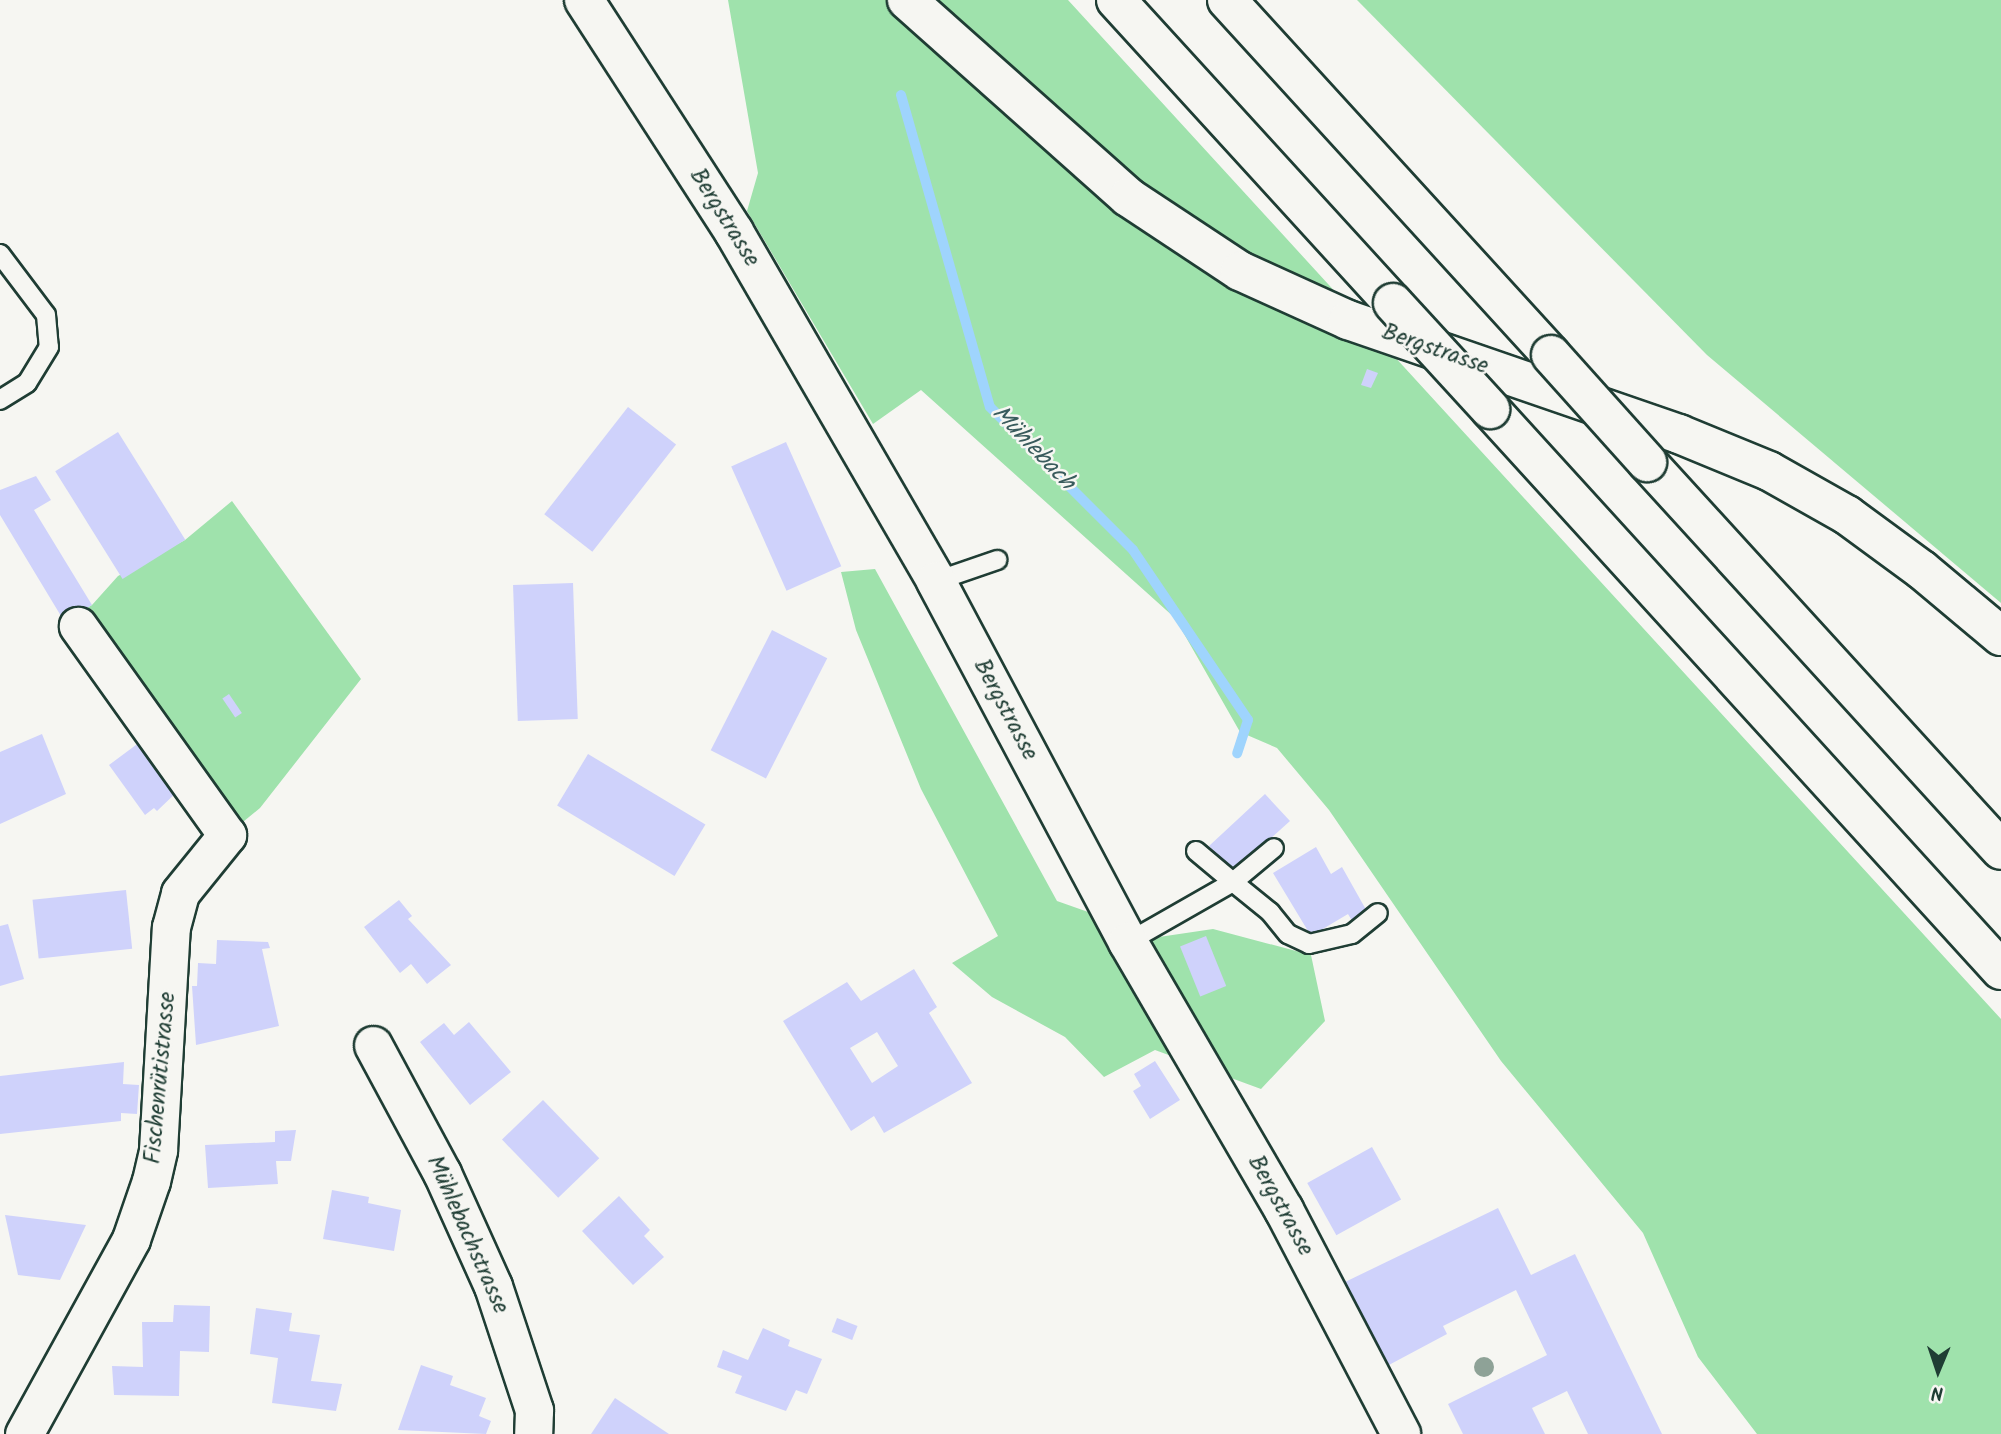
<!DOCTYPE html>
<html>
<head>
<meta charset="utf-8">
<style>
	body { margin:0 }
	#map { position:relative; width:2001px; height:1434px; overflow:hidden; background:#f6f6f2; font-family:Kalam,sans-serif }
	div>[style] { position:absolute }
	.green>* { inset:0; background:#9fe2ac }
	.stream>* { height:10px; margin:-5px; padding:0 5px; transform-origin:5px; border-radius:5px; background:#9fd4fd }
	.building>* { inset:0; background:#cfd2fb; transform-origin:0 0 }
	.roads { filter:drop-shadow(2px 0 #1f3d34) drop-shadow(-2px 0 #1f3d34) drop-shadow(0 2px #1f3d34) drop-shadow(0 -2px #1f3d34) }
	.lane>* { height:18px; margin:-9px; padding:0 9px; transform-origin:9px; border-radius:9px; background:#f6f6f2 }
	.street>* { height:37px; margin:-18.5px; padding:0 18.5px; transform-origin:18.5px; border-radius:18.5px; background:#f6f6f2 }
	.secondary>* { height:38px; margin:-19px; padding:0 19px; transform-origin:19px; border-radius:19px; background:#f6f6f2 }
	.highway>* { height:38px; margin:-19px; padding:0 19px; transform-origin:19px; border-radius:19px; background:#f6f6f2 }
	.bridges { filter:drop-shadow(2px 0 #1f3d34) drop-shadow(-2px 0 #1f3d34) drop-shadow(0 2px #1f3d34) drop-shadow(0 -2px #1f3d34) }
	.highway-bridge>* { height:38px; margin:-19px; padding:0 19px; transform-origin:19px; border-radius:19px; background:#f6f6f2 }
	.trees>* { width:20px; height:20px; margin:-10px; border-radius:50%; background:#8ea297 }
	span { translate:-50% -50%; white-space:nowrap; text-align:center; line-height:1.15; -webkit-text-stroke:5px #f6f6f2; paint-order:stroke }
	.street-label { font-size:23px; color:#1f3d34 }
	.water-label { font-size:24px; color:#395b5c; font-style:italic }
	.north { position:absolute; left:1903px; top:1336px; width:70px; height:70px; -webkit-text-stroke:5px #f6f6f2; paint-order:stroke; rotate:182deg; font-size:19px; font-weight:700; line-height:28px; text-align:center; color:#1f3d34 }
	.north::after { content:''; display:block; margin:auto; width:24px; height:32px; background:#1f3d34; clip-path:polygon(50% 0,100% 100%,50% 72%,0 100%) }
</style>
</head>
<body>
<div id="map">
	<div class="green">
		<div style="clip-path:polygon(728px 0,1068px 0,2001px 1019px,2001px 1434px,1757px 1434px,1698px 1357px,1643px 1233px,1501px 1061px,1329px 810px,1277px 748px,1240px 732px,1175px 618px,921px 390px,873px 424px,747px 211px,758px 173px)"></div>
		<div style="clip-path:polygon(1357px 0,2001px 0,2001px 603px,1707px 355px)"></div>
		<div style="clip-path:polygon(232px 501px,361px 679px,260px 808px,227px 835px,71px 617px,92px 605px,118px 576px,185px 540px)"></div>
		<div style="clip-path:polygon(875px 569px,1057px 901px,1159px 937px,1213px 929px,1311px 955px,1325px 1021px,1261px 1089px,1155px 1050px,1104px 1077px,1065px 1037px,992px 997px,952px 963px,998px 936px,921px 789px,856px 630px,841px 572px)"></div>
	</div>
	<div class="stream">
		<div style="left:901px;top:95px;width:324px;rotate:74.1deg"></div>
		<div style="left:990px;top:407px;width:202px;rotate:45deg"></div>
		<div style="left:1133px;top:550px;width:205px;rotate:55.9deg"></div>
		<div style="left:1248px;top:720px;width:35px;rotate:108deg"></div>
	</div>
	<div class="building">
		<div style="clip-path:polygon(1367px 369px,1378px 373px,1371px 388px,1361px 385px)"></div>
		<div style="left:628px;top:407px;width:61px;height:136px;rotate:38deg"></div>
		<div style="left:118px;top:432px;width:127px;height:74px;rotate:58deg"></div>
		<div style="left:786px;top:442px;width:136px;height:60px;rotate:66deg"></div>
		<div style="clip-path:polygon(36px 476px,51px 500px,34px 510px,92px 605px,64px 621px,0 515px,0 490px)"></div>
		<div style="left:573px;top:583px;width:136px;height:60px;rotate:88deg"></div>
		<div style="left:772px;top:630px;width:62px;height:135px;rotate:27deg"></div>
		<div style="left:229px;top:694px;width:23px;height:8px;rotate:56deg"></div>
		<div style="clip-path:polygon(42px 734px,66px 794px,0 824px,0 752px)"></div>
		<div style="clip-path:polygon(144px 739px,180px 789px,157px 811px,154px 808px,145px 815px,109px 765px)"></div>
		<div style="left:588px;top:754px;width:137px;height:60px;rotate:31deg"></div>
		<div style="clip-path:polygon(1265px 794px,1290px 821px,1269px 840px,1274px 846px,1234px 873px,1209px 846px)"></div>
		<div style="clip-path:polygon(1316px 847px,1331px 874px,1342px 867px,1369px 915px,1354px 924px,1348px 914px,1311px 936px,1273px 873px)"></div>
		<div style="left:126px;top:890px;width:59px;height:94px;rotate:84deg"></div>
		<div style="clip-path:polygon(399px 900px,412px 916px,408px 919px,451px 965px,427px 984px,411px 964px,400px 973px,364px 927px)"></div>
		<div style="clip-path:polygon(8px 924px,24px 979px,0 986px,0 926px)"></div>
		<div style="left:1206px;top:936px;width:54px;height:28px;rotate:68deg"></div>
		<div style="clip-path:polygon(217px 940px,268px 942px,270px 948px,262px 949px,279px 1026px,196px 1045px,192px 986px,197px 986px,198px 963px,216px 964px)"></div>
		<div style="clip-path:polygon(evenodd,914px 969px,937px 1007px,929px 1013px,972px 1083px,884px 1133px,874px 1116px,851px 1131px,783px 1021px,847px 982px,861px 1001px,914px 969px,877px 1032px,898px 1066px,872px 1083px,850px 1048px,877px 1032px)"></div>
		<div style="clip-path:polygon(469px 1022px,511px 1072px,470px 1105px,420px 1042px,444px 1023px,454px 1035px)"></div>
		<div style="clip-path:polygon(1155px 1061px,1180px 1100px,1150px 1119px,1133px 1091px,1141px 1086px,1134px 1074px)"></div>
		<div style="clip-path:polygon(124px 1062px,123px 1084px,139px 1085px,137px 1114px,121px 1113px,121px 1121px,0 1134px,0 1076px)"></div>
		<div style="left:543px;top:1100px;width:81px;height:57px;rotate:46deg"></div>
		<div style="clip-path:polygon(296px 1130px,291px 1161px,276px 1161px,278px 1184px,208px 1188px,205px 1145px,275px 1142px,275px 1131px)"></div>
		<div style="left:1372px;top:1147px;width:60px;height:74px;rotate:61deg"></div>
		<div style="clip-path:polygon(332px 1190px,369px 1197px,368px 1203px,401px 1210px,394px 1251px,323px 1239px)"></div>
		<div style="clip-path:polygon(619px 1196px,650px 1230px,644px 1236px,664px 1257px,633px 1285px,582px 1231px)"></div>
		<div style="clip-path:polygon(1498px 1208px,1531px 1275px,1575px 1254px,1662px 1434px,1588px 1434px,1567px 1391px,1532px 1408px,1545px 1434px,1463px 1434px,1448px 1404px,1547px 1355px,1516px 1290px,1443px 1326px,1447px 1334px,1387px 1366px,1345px 1282px)"></div>
		<div style="clip-path:polygon(5px 1215px,86px 1225px,60px 1280px,18px 1275px)"></div>
		<div style="clip-path:polygon(174px 1305px,210px 1306px,209px 1352px,180px 1351px,179px 1396px,114px 1395px,112px 1366px,143px 1367px,142px 1322px,173px 1322px)"></div>
		<div style="clip-path:polygon(256px 1308px,292px 1313px,289px 1331px,320px 1335px,311px 1381px,342px 1384px,336px 1411px,272px 1403px,278px 1358px,250px 1354px)"></div>
		<div style="left:837px;top:1318px;width:22px;height:15px;rotate:21deg"></div>
		<div style="clip-path:polygon(763px 1328px,790px 1340px,788px 1346px,822px 1359px,807px 1394px,796px 1390px,786px 1411px,735px 1393px,742px 1376px,717px 1367px,723px 1350px,748px 1360px)"></div>
		<div style="clip-path:polygon(421px 1365px,453px 1376px,450px 1385px,486px 1398px,479px 1416px,491px 1421px,486px 1434px,398px 1430px)"></div>
		<div style="clip-path:polygon(615px 1398px,669px 1434px,591px 1434px)"></div>
	</div>
	<div class="roads">
		<div class="lane">
			<div style="left:0;top:254px;width:76px;rotate:53deg"></div>
			<div style="left:46px;top:315px;width:32px;rotate:85deg"></div>
			<div style="left:49px;top:347px;width:42px;rotate:121.4deg"></div>
			<div style="left:27px;top:383px;width:32px;rotate:148deg"></div>
			<div style="left:936px;top:581px;width:65px;rotate:-19deg"></div>
			<div style="left:1196px;top:851px;width:48px;rotate:40deg"></div>
			<div style="left:1233px;top:882px;width:53px;rotate:-39.7deg"></div>
			<div style="left:1128px;top:942px;width:121px;rotate:-29.7deg"></div>
			<div style="left:1233px;top:882px;width:48px;rotate:39deg"></div>
			<div style="left:1270px;top:912px;width:28px;rotate:51deg"></div>
			<div style="left:1288px;top:934px;width:23px;rotate:25deg"></div>
			<div style="left:1309px;top:944px;width:44px;rotate:-13.1deg"></div>
			<div style="left:1352px;top:934px;width:33px;rotate:-39deg"></div>
		</div>
		<div class="street">
			<div style="left:373px;top:1045px;width:145px;rotate:61.7deg"></div>
			<div style="left:442px;top:1173px;width:124px;rotate:65.7deg"></div>
			<div style="left:493px;top:1286px;width:131px;rotate:71.7deg"></div>
			<div style="left:534px;top:1410px;width:24px;rotate:92deg"></div>
			<div style="left:24px;top:1434px;width:222px;rotate:-61.2deg"></div>
			<div style="left:131px;top:1239px;width:61px;rotate:-71deg"></div>
			<div style="left:151px;top:1181px;width:32px;rotate:-77deg"></div>
			<div style="left:158px;top:1150px;width:223px;rotate:-86.7deg"></div>
			<div style="left:171px;top:927px;width:35px;rotate:-75deg"></div>
			<div style="left:180px;top:893px;width:75px;rotate:-51deg"></div>
			<div style="left:227px;top:835px;width:257px;rotate:-125.5deg"></div>
		</div>
		<div class="secondary">
			<div style="left:584px;top:0;width:276px;rotate:57.1deg"></div>
			<div style="left:734px;top:232px;width:403px;rotate:59.9deg"></div>
			<div style="left:936px;top:581px;width:409px;rotate:62deg"></div>
			<div style="left:1128px;top:942px;width:310px;rotate:59.8deg"></div>
			<div style="left:1284px;top:1210px;width:253px;rotate:62.4deg"></div>
			<div style="left:907px;top:0;width:296px;rotate:41.7deg"></div>
			<div style="left:1128px;top:197px;width:134px;rotate:33.5deg"></div>
			<div style="left:1240px;top:271px;width:119px;rotate:24.4deg"></div>
			<div style="left:1348px;top:320px;width:350px;rotate:19deg"></div>
			<div style="left:1679px;top:434px;width:97px;rotate:22.3deg"></div>
			<div style="left:1769px;top:471px;width:90px;rotate:29.4deg"></div>
			<div style="left:1847px;top:515px;width:93px;rotate:36.3deg"></div>
			<div style="left:1922px;top:570px;width:103px;rotate:39.9deg"></div>
		</div>
		<div class="highway">
			<div style="left:1116px;top:0;width:411px;rotate:47.6deg"></div>
			<div style="left:1227px;top:0;width:481px;rotate:47.6deg"></div>
			<div style="left:1490px;top:409px;width:759px;rotate:47.67deg"></div>
			<div style="left:1647px;top:462px;width:525px;rotate:47.62deg"></div>
		</div>
	</div>
	<div class="bridges">
		<div class="highway-bridge">
			<div style="left:1393px;top:303px;width:144px;rotate:47.5deg"></div>
			<div style="left:1551px;top:355px;width:144px;rotate:48.1deg"></div>
		</div>
	</div>
	<div class="trees">
		<div style="left:1484px;top:1367px"></div>
	</div>
	<div class="street-label">
		<span style="left:724px;top:218px;rotate:58deg">Bergstrasse</span>
		<span style="left:1435px;top:350px;rotate:19deg">Bergstrasse</span>
		<span style="left:1005px;top:710px;rotate:62deg">Bergstrasse</span>
		<span style="left:161px;top:1078px;rotate:-85deg">Fischenrütistrasse</span>
		<span style="left:1280px;top:1206px;rotate:61deg">Bergstrasse</span>
		<span style="left:467px;top:1235px;rotate:66deg">Mühlebachstrasse</span>
	</div>
	<div class="water-label">
		<span style="left:1033px;top:448px;rotate:46deg">Mühlebach</span>
	</div>
	<div class="north">N</div>
</div>
</body>
</html>
